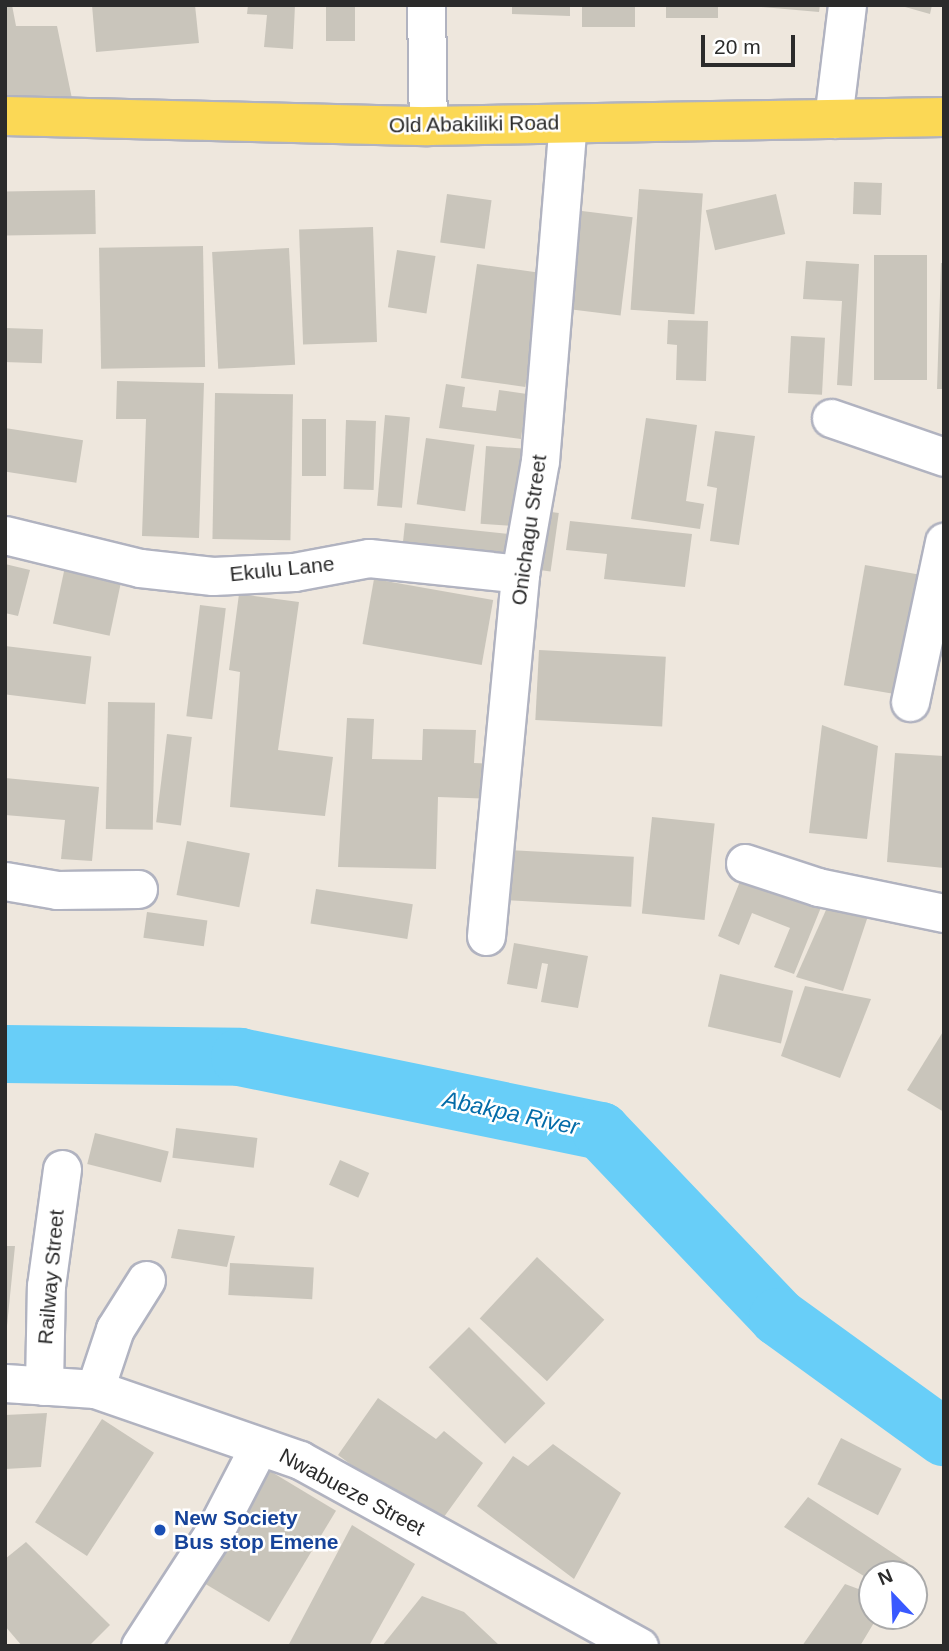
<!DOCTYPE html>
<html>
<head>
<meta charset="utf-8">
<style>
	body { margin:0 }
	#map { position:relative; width:949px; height:1651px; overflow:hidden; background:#eee7dd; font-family:Arial,sans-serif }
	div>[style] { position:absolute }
	.river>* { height:58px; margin:-29px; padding:0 29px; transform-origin:29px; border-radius:29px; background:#68cef8 }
	.building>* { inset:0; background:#c9c5bb; transform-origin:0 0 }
	.roads { filter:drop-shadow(2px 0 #b1b3c0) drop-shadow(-2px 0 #b1b3c0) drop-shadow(0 2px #b1b3c0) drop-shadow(0 -2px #b1b3c0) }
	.minor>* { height:37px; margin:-18.5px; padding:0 18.5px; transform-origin:18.5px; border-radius:18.5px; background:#fff }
	.major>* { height:38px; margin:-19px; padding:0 19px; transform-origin:19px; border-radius:19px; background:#fbd855 }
	.dots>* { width:19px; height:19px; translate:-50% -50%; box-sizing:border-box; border:4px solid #fff; border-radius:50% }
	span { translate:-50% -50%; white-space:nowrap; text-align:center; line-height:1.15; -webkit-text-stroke:5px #fff; paint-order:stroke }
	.street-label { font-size:21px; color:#2b2b2b }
	.transit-label { font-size:21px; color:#164399; font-weight:700 }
	.left { translate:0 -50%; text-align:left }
	.water-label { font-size:23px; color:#036ba8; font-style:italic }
	.frame { position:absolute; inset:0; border:7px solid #2b2b2b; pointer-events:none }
	.north { position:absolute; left:858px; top:1560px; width:70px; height:70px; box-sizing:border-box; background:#fff; border:2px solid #aaa; border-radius:50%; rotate:337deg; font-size:19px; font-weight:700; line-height:28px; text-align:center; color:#2b2b2b }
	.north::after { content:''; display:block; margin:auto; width:24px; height:32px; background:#3959ff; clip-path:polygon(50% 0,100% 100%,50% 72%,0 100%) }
	.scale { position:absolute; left:701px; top:35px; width:94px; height:32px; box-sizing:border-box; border:4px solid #2b2b2b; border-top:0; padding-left:9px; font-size:21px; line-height:24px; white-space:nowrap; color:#2b2b2b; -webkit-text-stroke:5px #fff; paint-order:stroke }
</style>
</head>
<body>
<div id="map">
	<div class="river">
		<div style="left:5px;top:1054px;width:235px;rotate:0.7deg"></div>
		<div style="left:240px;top:1057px;width:369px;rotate:11.6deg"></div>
		<div style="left:601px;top:1131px;width:257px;rotate:46.4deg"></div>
		<div style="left:778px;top:1317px;width:205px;rotate:35.9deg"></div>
	</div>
	<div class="building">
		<div style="clip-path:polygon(5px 5px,12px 5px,16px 26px,57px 26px,76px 118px,5px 116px)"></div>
		<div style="clip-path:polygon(92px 5px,195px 5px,199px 43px,96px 52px)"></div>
		<div style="clip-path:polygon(248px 5px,295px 5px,293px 49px,264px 47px,267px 15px,247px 14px)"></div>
		<div style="left:326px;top:5px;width:29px;height:36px"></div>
		<div style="clip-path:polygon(512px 5px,570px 5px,570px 16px,512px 14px)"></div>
		<div style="left:582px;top:5px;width:53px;height:22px"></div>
		<div style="left:666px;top:5px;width:52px;height:13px"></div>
		<div style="clip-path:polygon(739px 5px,820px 5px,819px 12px)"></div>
		<div style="clip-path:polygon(898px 5px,932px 5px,930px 14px)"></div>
		<div style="left:854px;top:182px;width:28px;height:32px;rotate:2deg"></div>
		<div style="left:639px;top:189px;width:64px;height:121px;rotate:4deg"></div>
		<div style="left:95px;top:190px;width:44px;height:90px;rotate:89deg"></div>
		<div style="left:447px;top:194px;width:45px;height:49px;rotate:8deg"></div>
		<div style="left:776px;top:194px;width:41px;height:72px;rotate:77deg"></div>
		<div style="left:582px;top:211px;width:51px;height:99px;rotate:7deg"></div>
		<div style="left:373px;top:227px;width:115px;height:74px;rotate:88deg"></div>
		<div style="left:203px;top:246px;width:121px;height:104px;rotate:89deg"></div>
		<div style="left:289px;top:248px;width:117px;height:77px;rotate:87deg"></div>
		<div style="left:397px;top:250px;width:39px;height:58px;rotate:9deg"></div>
		<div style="left:927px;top:255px;width:125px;height:53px;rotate:90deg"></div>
		<div style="clip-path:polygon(806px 261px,859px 264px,852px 386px,837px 385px,842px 301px,803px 299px)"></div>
		<div style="clip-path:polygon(941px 263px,944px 263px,944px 389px,937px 389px)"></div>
		<div style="left:477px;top:264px;width:65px;height:115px;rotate:8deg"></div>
		<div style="clip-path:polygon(668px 320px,708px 321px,706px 381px,676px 380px,677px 345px,667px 344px)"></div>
		<div style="left:5px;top:328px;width:38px;height:34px;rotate:2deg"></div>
		<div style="left:791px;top:336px;width:34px;height:57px;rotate:3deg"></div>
		<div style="clip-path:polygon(117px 381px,204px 383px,199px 538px,142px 536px,146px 419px,116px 419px)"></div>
		<div style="clip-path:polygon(446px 384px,465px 387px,462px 407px,496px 411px,499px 390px,527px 394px,521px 439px,439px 428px)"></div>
		<div style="left:215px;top:393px;width:78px;height:146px;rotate:1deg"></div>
		<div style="left:385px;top:415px;width:25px;height:91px;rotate:5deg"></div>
		<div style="clip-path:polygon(646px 418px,697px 425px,686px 501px,704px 504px,700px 529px,631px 519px)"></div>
		<div style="left:302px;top:419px;width:24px;height:57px"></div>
		<div style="left:346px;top:420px;width:30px;height:69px;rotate:2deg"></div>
		<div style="left:5px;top:428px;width:79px;height:43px;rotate:9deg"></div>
		<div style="clip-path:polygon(715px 431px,755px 436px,739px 545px,710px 541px,717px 488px,707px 486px)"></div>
		<div style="left:426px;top:438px;width:49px;height:67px;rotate:8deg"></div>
		<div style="left:486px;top:446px;width:40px;height:78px;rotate:4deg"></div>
		<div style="left:537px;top:510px;width:22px;height:59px;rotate:8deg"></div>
		<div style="clip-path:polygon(570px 521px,692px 534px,685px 587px,604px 579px,607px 554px,566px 550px)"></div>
		<div style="left:405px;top:523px;width:102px;height:24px;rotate:6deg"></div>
		<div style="left:66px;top:562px;width:58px;height:63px;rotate:12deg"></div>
		<div style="clip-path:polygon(5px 564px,30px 570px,18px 616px,5px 613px)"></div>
		<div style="left:865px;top:565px;width:53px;height:122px;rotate:10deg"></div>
		<div style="left:374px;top:579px;width:121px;height:66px;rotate:10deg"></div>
		<div style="clip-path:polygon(239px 594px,299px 602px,278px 750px,333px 757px,325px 816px,230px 807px,240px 672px,229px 670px)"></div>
		<div style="left:200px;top:605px;width:26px;height:112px;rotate:7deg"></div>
		<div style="left:5px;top:646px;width:87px;height:48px;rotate:7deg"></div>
		<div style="left:539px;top:650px;width:127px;height:70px;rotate:3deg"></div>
		<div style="left:108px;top:702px;width:47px;height:127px;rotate:1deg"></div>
		<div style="clip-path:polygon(347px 718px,374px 719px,372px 759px,422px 760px,423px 729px,476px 730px,474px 763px,498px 764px,497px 799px,438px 797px,436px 869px,338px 867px)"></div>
		<div style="clip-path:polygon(822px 725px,878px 746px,867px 839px,809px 833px)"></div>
		<div style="left:167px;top:734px;width:25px;height:89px;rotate:7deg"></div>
		<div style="clip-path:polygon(895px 753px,944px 756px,944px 868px,887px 862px)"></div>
		<div style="clip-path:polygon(5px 778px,99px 787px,92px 861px,61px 859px,65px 820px,5px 815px)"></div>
		<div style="left:652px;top:817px;width:63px;height:97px;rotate:6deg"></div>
		<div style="left:187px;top:841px;width:64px;height:55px;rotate:11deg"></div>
		<div style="left:506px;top:850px;width:128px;height:50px;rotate:3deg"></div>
		<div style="clip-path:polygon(745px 869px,824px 900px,794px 974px,774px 967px,790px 928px,752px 913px,739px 945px,718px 936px)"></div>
		<div style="left:316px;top:889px;width:98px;height:35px;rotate:9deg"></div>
		<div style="clip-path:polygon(830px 901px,869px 913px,843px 991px,796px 977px)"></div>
		<div style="left:147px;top:912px;width:61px;height:26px;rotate:8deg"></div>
		<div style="clip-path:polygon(514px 943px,588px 956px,578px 1008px,541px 1002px,548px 964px,542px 963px,537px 989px,507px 984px)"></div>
		<div style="left:720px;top:974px;width:75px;height:54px;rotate:13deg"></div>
		<div style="clip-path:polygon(805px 986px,871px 999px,840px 1078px,781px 1056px)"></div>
		<div style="clip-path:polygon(944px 1030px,944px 1112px,907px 1090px)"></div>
		<div style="left:176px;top:1128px;width:82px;height:30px;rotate:7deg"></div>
		<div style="left:95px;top:1133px;width:76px;height:32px;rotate:14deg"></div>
		<div style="left:340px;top:1160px;width:32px;height:27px;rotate:24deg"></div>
		<div style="clip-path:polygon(178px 1229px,235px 1236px,227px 1267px,171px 1258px)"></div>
		<div style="clip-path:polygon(5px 1246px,15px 1246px,7px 1326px,5px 1326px)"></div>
		<div style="left:537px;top:1257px;width:92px;height:84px;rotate:43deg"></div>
		<div style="left:230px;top:1263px;width:84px;height:32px;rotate:3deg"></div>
		<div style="left:469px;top:1327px;width:108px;height:57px;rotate:45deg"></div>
		<div style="clip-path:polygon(378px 1398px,436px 1439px,444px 1431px,483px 1463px,441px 1521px,400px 1501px,338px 1455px)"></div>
		<div style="clip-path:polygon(47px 1413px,41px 1467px,5px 1469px,5px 1415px)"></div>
		<div style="left:102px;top:1419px;width:62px;height:123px;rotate:33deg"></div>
		<div style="left:841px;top:1438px;width:68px;height:52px;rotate:27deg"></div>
		<div style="clip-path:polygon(553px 1444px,621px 1493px,574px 1579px,477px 1506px,513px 1456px,528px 1466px)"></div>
		<div style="left:270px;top:1471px;width:77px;height:130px;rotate:31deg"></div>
		<div style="clip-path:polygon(808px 1497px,908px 1563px,898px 1574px,872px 1574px,872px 1581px,784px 1527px)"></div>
		<div style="clip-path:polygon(352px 1525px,415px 1564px,369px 1646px,288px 1646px)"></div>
		<div style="clip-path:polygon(26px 1542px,110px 1625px,89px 1646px,22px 1646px,5px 1626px,5px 1559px)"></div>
		<div style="clip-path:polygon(845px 1584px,872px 1594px,872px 1616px,878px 1616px,860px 1646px,802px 1646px)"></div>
		<div style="clip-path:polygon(422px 1596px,464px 1612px,500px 1646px,382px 1646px)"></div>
	</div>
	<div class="roads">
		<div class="minor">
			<div style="left:426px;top:5px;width:121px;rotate:89.1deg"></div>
			<div style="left:833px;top:119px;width:115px;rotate:-83deg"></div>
			<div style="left:831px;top:418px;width:120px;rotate:19deg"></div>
			<div style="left:5px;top:535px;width:139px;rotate:13.7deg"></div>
			<div style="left:140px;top:568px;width:73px;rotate:6.3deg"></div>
			<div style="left:213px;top:576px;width:81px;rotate:-2.8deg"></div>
			<div style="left:294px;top:572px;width:76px;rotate:-10.6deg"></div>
			<div style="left:369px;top:558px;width:152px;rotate:6deg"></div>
			<div style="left:910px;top:702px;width:164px;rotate:-78deg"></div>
			<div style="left:745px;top:863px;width:77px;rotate:18.2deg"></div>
			<div style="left:818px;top:887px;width:129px;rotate:11.7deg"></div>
			<div style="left:5px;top:881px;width:53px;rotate:9.8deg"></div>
			<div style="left:57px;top:890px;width:81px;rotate:-0.7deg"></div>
			<div style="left:486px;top:936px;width:364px;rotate:-84.6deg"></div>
			<div style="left:520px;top:574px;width:115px;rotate:-80deg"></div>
			<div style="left:540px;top:461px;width:339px;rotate:-85.3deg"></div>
			<div style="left:5px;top:1383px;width:90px;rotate:3.8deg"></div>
			<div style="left:95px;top:1389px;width:217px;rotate:19.1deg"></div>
			<div style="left:300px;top:1460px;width:387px;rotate:28.8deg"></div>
			<div style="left:44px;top:1386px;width:100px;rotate:-88.9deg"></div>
			<div style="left:46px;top:1286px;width:118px;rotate:-82.2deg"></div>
			<div style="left:95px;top:1389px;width:63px;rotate:-71.6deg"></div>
			<div style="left:115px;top:1329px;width:58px;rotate:-57.7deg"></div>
			<div style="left:140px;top:1646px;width:140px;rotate:-57deg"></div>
			<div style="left:216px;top:1529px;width:93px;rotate:-62.6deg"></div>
		</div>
		<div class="major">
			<div style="left:5px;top:116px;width:423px;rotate:1.4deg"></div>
			<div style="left:428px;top:126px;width:516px;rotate:-1deg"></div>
		</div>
	</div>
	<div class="dots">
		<div style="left:160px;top:1530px;background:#1a4fb4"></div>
	</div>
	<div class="street-label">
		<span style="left:474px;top:124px;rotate:-1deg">Old Abakiliki Road</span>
		<span style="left:529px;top:530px;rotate:-82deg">Onichagu Street</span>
		<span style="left:282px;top:569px;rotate:-6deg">Ekulu Lane</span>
		<span style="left:51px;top:1277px;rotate:-85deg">Railway Street</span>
		<span style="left:352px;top:1492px;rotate:28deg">Nwabueze Street</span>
	</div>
	<div class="transit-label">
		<span class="left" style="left:174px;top:1530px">New Society<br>Bus stop Emene</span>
	</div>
	<div class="water-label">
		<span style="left:511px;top:1113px;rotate:12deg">Abakpa River</span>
	</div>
	<div class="frame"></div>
	<div class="north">N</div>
	<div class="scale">20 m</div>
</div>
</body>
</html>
